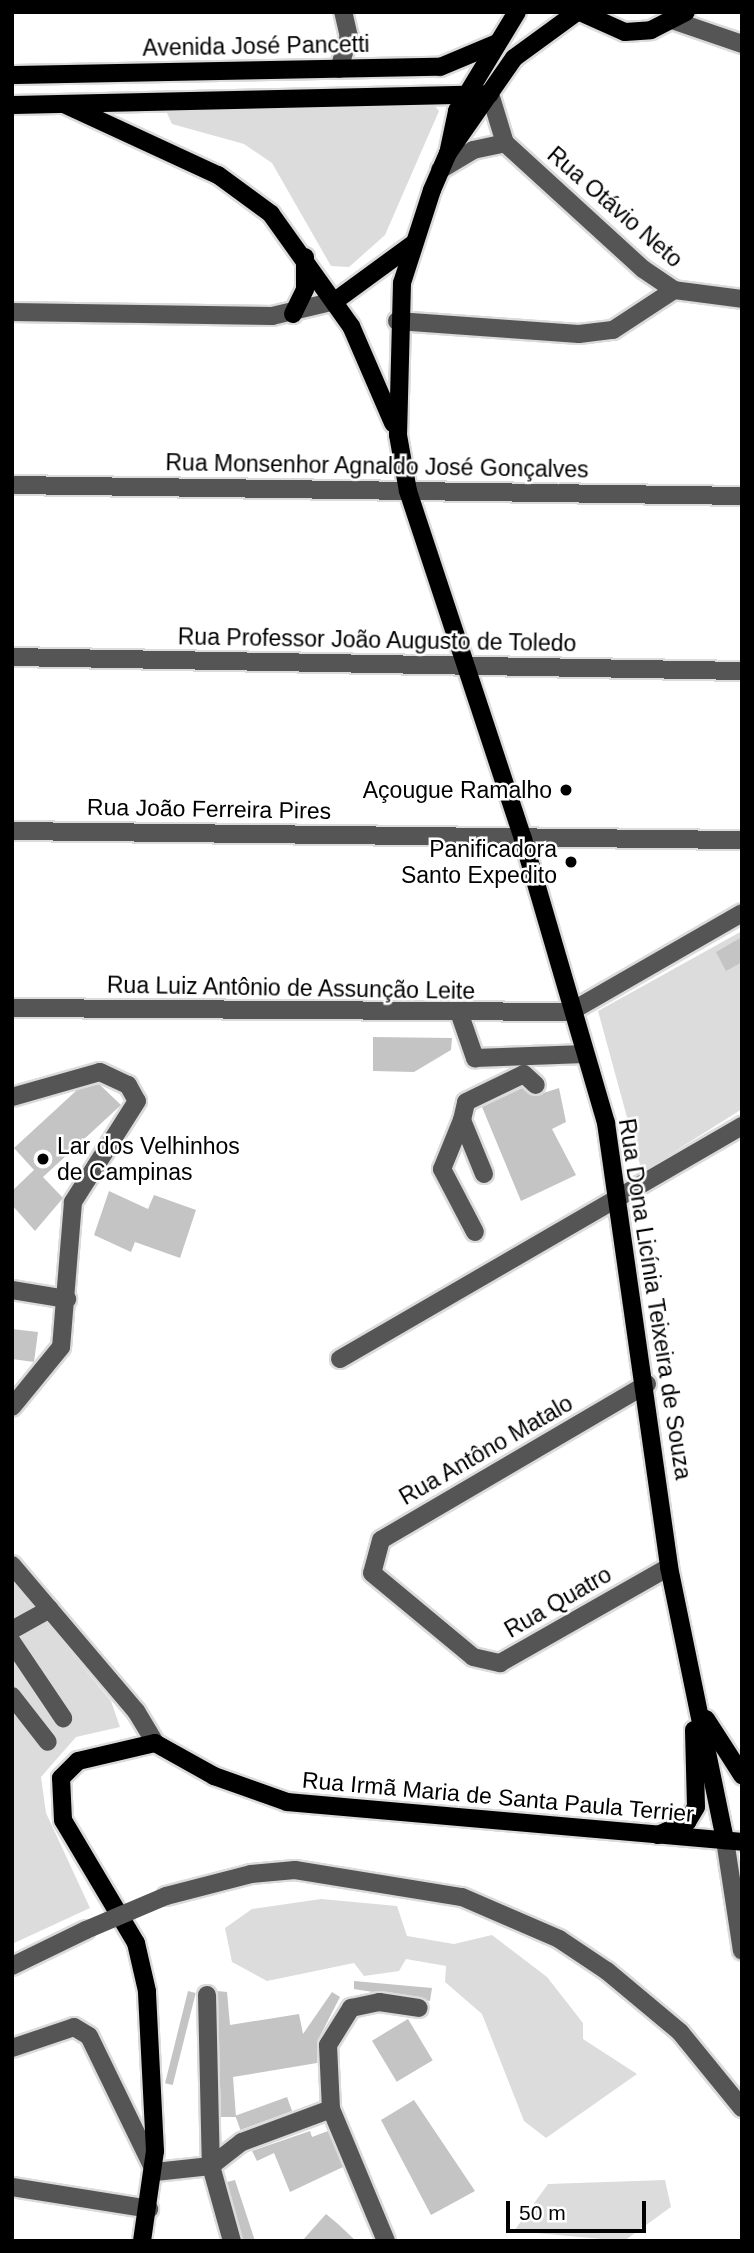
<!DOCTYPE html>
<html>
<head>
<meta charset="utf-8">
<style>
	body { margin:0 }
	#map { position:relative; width:754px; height:2253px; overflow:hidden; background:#fff; font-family:Arial,sans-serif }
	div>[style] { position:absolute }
	.green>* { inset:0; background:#dcdcdc }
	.building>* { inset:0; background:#c4c4c4; transform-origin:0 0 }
	.roads { filter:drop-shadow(2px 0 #dbdbdb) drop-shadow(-2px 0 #dbdbdb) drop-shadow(0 2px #dbdbdb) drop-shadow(0 -2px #dbdbdb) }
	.minor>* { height:18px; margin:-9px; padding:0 9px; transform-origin:9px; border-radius:9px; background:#555 }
	.major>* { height:18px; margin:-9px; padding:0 9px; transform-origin:9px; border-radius:9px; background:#000 }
	.minor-bridge>* { height:18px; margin:-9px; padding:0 9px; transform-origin:9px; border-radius:9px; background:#555 }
	.dots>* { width:19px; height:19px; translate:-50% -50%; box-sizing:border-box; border:4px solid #fff; border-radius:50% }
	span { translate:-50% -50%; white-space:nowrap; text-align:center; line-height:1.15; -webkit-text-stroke:5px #fff; paint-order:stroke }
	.street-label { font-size:23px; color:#000 }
	.poi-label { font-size:23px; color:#000 }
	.right { translate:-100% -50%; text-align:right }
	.left { translate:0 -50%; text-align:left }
	.frame { position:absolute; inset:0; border:14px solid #000; pointer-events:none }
	.scale { position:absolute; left:506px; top:2201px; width:140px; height:32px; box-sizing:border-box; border:4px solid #000; border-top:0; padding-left:9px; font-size:21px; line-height:24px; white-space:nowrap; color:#000; -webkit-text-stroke:5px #fff; paint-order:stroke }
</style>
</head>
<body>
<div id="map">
	<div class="green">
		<div style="clip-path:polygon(432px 103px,439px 111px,385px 235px,349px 267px,331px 266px,272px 163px,244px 144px,172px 124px,167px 113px,174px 107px)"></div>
		<div style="clip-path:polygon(742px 931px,742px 1109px,642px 1172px,598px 1011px)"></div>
		<div style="clip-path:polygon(12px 1581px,111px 1701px,120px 1727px,76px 1737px,41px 1777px,46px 1813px,90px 1908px,12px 1944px)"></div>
		<div style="clip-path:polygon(321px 1899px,397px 1906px,407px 1936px,454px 1944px,492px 1935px,547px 1977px,583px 2023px,583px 2039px,637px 2074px,546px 2138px,524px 2121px,482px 2014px,445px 1982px,446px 1966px,406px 1959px,399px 1971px,364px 1976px,354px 1963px,267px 1981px,232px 1962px,225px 1928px,252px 1909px)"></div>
		<div style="clip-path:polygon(665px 2180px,671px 2207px,624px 2241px,514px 2231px,548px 2184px)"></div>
	</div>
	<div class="building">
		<div style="clip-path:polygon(742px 937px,742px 962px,726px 971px,716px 952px)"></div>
		<div style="clip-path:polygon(373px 1037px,452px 1038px,451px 1050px,414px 1072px,373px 1071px)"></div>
		<div style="clip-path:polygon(99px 1084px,121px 1105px,43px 1177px,63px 1198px,35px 1231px,12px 1205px,12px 1191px,34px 1170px,14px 1148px,77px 1090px)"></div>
		<div style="clip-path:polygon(522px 1088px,534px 1096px,559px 1088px,566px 1122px,552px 1129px,576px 1175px,521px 1201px,482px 1107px)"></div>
		<div style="clip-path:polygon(109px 1191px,148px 1209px,154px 1195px,196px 1210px,180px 1258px,135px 1242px,131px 1252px,94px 1235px)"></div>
		<div style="clip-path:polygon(12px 1329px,38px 1332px,34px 1362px,12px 1359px)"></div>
		<div style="clip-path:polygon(354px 1981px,432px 1988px,430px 2001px,354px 1989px)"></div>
		<div style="left:188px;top:1991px;width:8px;height:95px;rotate:14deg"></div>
		<div style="clip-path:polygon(217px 1991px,227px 1992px,230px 2025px,299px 2014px,303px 2034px,332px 1992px,340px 1997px,318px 2040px,317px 2063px,233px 2077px,236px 2117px,221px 2117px)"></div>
		<div style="left:408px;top:2019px;width:48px;height:42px;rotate:59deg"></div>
		<div style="left:287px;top:2097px;width:15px;height:55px;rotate:70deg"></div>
		<div style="clip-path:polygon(414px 2100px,475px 2191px,431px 2215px,381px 2120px)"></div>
		<div style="clip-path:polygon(310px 2131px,312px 2137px,328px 2131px,343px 2167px,290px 2192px,274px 2153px,257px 2161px,252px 2151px)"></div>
		<div style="clip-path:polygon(235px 2180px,255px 2241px,243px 2241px,227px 2182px)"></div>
		<div style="clip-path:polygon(326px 2214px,338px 2224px,356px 2241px,302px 2241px)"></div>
	</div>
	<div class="roads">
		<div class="minor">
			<div style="left:675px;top:21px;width:71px;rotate:18.9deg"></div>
			<div style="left:339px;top:69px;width:34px;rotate:-73deg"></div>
			<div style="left:349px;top:37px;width:26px;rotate:-103deg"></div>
			<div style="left:490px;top:94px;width:51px;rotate:73deg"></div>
			<div style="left:505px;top:143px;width:187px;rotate:42.4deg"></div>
			<div style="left:643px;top:269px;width:37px;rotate:34deg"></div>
			<div style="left:674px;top:290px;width:69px;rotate:7.5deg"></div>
			<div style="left:440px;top:170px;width:39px;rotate:-31deg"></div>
			<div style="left:473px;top:150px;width:33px;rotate:-12deg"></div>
			<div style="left:12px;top:312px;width:260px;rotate:0.9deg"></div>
			<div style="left:272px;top:316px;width:65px;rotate:-13.4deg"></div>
			<div style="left:397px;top:321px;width:182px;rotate:4.1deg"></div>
			<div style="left:579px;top:334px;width:34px;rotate:-7deg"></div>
			<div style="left:613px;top:330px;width:73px;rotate:-33.3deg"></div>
			<div style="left:12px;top:485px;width:730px;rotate:0.86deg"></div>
			<div style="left:12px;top:657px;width:730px;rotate:1.1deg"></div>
			<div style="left:12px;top:831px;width:730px;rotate:0.71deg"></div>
			<div style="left:12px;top:1008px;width:558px;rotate:0.41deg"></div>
			<div style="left:570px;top:1012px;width:198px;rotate:-29.9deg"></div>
			<div style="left:460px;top:1015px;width:46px;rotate:70.8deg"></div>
			<div style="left:475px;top:1058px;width:110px;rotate:-2.1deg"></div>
			<div style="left:12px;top:1097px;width:91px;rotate:-15.9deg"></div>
			<div style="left:100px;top:1072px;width:31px;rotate:25deg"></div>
			<div style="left:128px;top:1085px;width:18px;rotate:61deg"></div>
			<div style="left:137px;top:1101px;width:120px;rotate:122.4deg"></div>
			<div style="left:73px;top:1202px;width:145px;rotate:94.7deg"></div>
			<div style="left:61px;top:1347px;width:77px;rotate:129.2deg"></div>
			<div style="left:462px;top:1120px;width:53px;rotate:112.2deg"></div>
			<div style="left:442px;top:1169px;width:71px;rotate:62.4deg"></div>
			<div style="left:484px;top:1174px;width:58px;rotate:-112.2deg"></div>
			<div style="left:462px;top:1120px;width:18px;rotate:-77deg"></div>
			<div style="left:466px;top:1102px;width:64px;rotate:-25.8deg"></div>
			<div style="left:524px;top:1074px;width:16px;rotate:43deg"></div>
			<div style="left:12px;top:1290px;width:56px;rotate:9.3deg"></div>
			<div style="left:340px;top:1359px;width:465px;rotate:-30.1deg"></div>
			<div style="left:647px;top:1384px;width:308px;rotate:149.6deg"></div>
			<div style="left:381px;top:1540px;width:34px;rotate:105deg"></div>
			<div style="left:372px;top:1573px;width:131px;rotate:39.7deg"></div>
			<div style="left:473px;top:1657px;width:28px;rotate:13deg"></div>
			<div style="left:500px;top:1663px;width:194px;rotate:-29.6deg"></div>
			<div style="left:12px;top:1565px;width:192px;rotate:49.7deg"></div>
			<div style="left:136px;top:1711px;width:37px;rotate:59deg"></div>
			<div style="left:12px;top:1630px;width:43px;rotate:-28.9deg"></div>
			<div style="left:12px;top:1642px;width:92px;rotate:56.1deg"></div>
			<div style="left:12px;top:1696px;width:58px;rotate:52deg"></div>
			<div style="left:725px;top:1840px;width:112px;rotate:81.3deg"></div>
			<div style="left:166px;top:1896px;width:88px;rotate:-14.5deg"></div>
			<div style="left:251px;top:1874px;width:44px;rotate:-5.2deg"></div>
			<div style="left:295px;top:1870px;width:169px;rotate:9.2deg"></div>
			<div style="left:462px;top:1897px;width:106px;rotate:23.4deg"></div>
			<div style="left:559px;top:1939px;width:58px;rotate:33.7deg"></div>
			<div style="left:607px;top:1971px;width:95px;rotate:39.9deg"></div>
			<div style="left:680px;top:2032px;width:98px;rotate:50.8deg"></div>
			<div style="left:12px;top:1966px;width:82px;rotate:-25.9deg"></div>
			<div style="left:207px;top:1995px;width:171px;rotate:88.7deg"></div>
			<div style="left:211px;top:2166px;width:78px;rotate:74.4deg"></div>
			<div style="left:12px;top:2048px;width:65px;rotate:-18.7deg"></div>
			<div style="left:74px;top:2027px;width:17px;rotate:31deg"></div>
			<div style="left:89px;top:2036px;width:151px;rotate:64.1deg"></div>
			<div style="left:155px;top:2172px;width:56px;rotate:-6.1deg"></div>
			<div style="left:211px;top:2166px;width:39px;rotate:-38deg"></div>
			<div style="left:242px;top:2142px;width:95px;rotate:-20.3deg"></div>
			<div style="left:12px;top:2187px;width:139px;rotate:9.1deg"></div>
			<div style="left:386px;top:2241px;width:143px;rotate:-112.6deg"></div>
			<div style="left:331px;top:2109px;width:64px;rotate:-92.7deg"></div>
			<div style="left:328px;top:2045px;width:44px;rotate:-58.1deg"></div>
			<div style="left:351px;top:2008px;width:29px;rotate:-12deg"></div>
			<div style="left:379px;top:2002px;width:40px;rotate:8.5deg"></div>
		</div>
		<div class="major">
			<div style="left:577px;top:12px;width:78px;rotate:143.9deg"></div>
			<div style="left:514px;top:58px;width:116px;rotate:124.8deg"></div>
			<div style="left:448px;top:153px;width:40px;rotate:113.4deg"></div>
			<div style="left:432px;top:190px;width:98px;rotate:107.9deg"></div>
			<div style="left:402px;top:283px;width:152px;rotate:91.5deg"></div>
			<div style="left:398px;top:435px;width:57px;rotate:79.9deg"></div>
			<div style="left:408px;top:491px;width:367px;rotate:71.7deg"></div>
			<div style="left:523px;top:839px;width:296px;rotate:73.7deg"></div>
			<div style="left:606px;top:1123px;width:448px;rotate:81.9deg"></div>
			<div style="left:669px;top:1567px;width:279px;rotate:78.4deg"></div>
			<div style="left:580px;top:12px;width:49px;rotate:24deg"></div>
			<div style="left:625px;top:32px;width:26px;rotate:-4deg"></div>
			<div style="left:651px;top:30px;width:39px;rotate:-27deg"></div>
			<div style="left:12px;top:75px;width:428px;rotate:-1.1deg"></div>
			<div style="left:440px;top:67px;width:60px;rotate:-22.7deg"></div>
			<div style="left:64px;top:104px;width:170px;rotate:24.8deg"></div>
			<div style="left:218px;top:175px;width:66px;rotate:36.3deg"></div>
			<div style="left:271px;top:214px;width:138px;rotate:54.5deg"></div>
			<div style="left:351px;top:326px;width:106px;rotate:66.6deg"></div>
			<div style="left:12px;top:105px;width:478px;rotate:-1.3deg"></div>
			<div style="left:449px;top:149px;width:39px;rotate:-78deg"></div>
			<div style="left:457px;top:111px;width:116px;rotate:-58.8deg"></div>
			<div style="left:335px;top:301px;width:97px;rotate:-36.2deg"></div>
			<div style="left:293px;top:314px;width:28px;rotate:-64deg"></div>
			<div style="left:305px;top:289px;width:32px;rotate:-90deg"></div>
			<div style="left:706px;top:1719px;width:67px;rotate:57.3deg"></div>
			<div style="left:658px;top:1835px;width:32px;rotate:-24deg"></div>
			<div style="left:687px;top:1822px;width:17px;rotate:-59deg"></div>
			<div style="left:696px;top:1807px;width:77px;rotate:-91.5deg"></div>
			<div style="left:142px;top:2241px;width:91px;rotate:-81.8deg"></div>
			<div style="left:155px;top:2151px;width:160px;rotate:-92.9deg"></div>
			<div style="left:147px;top:1991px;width:49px;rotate:-102.9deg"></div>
			<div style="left:136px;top:1943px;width:143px;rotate:-120.7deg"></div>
			<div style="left:63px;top:1820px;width:42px;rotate:-92.7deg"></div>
			<div style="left:61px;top:1778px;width:24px;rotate:-45deg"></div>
			<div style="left:78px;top:1761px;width:79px;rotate:-13.2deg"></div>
			<div style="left:155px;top:1743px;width:68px;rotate:29.2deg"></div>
			<div style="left:214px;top:1776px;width:77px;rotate:19.6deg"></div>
			<div style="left:287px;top:1802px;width:457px;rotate:5deg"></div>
		</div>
	</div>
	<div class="minor-bridge">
		<div style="left:86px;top:1930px;width:87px;rotate:-23deg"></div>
	</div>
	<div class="dots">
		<div style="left:566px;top:790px;background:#000"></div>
		<div style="left:571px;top:862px;background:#000"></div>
		<div style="left:43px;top:1159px;background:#000"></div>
	</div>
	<div class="street-label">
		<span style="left:256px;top:46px;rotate:-1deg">Avenida José Pancetti</span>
		<span style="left:615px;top:207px;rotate:41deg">Rua Otávio Neto</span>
		<span style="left:377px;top:466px;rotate:1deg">Rua Monsenhor Agnaldo José Gonçalves</span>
		<span style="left:377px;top:640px;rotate:1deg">Rua Professor João Augusto de Toledo</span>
		<span style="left:209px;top:809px;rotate:1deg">Rua João Ferreira Pires</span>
		<span style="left:291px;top:988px;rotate:1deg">Rua Luiz Antônio de Assunção Leite</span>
		<span style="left:655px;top:1299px;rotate:81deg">Rua Dona Licínia Teixeira de Souza</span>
		<span style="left:486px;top:1450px;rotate:-30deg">Rua Antôno Matalo</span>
		<span style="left:558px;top:1602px;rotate:-30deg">Rua Quatro</span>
		<span style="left:498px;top:1797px;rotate:5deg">Rua Irmã Maria de Santa Paula Terrier</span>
	</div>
	<div class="poi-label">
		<span class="right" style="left:552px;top:790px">Açougue Ramalho</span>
		<span class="right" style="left:557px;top:862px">Panificadora<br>Santo Expedito</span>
		<span class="left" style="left:57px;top:1159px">Lar dos Velhinhos<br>de Campinas</span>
	</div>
	<div class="frame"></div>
	<div class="scale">50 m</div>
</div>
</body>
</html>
